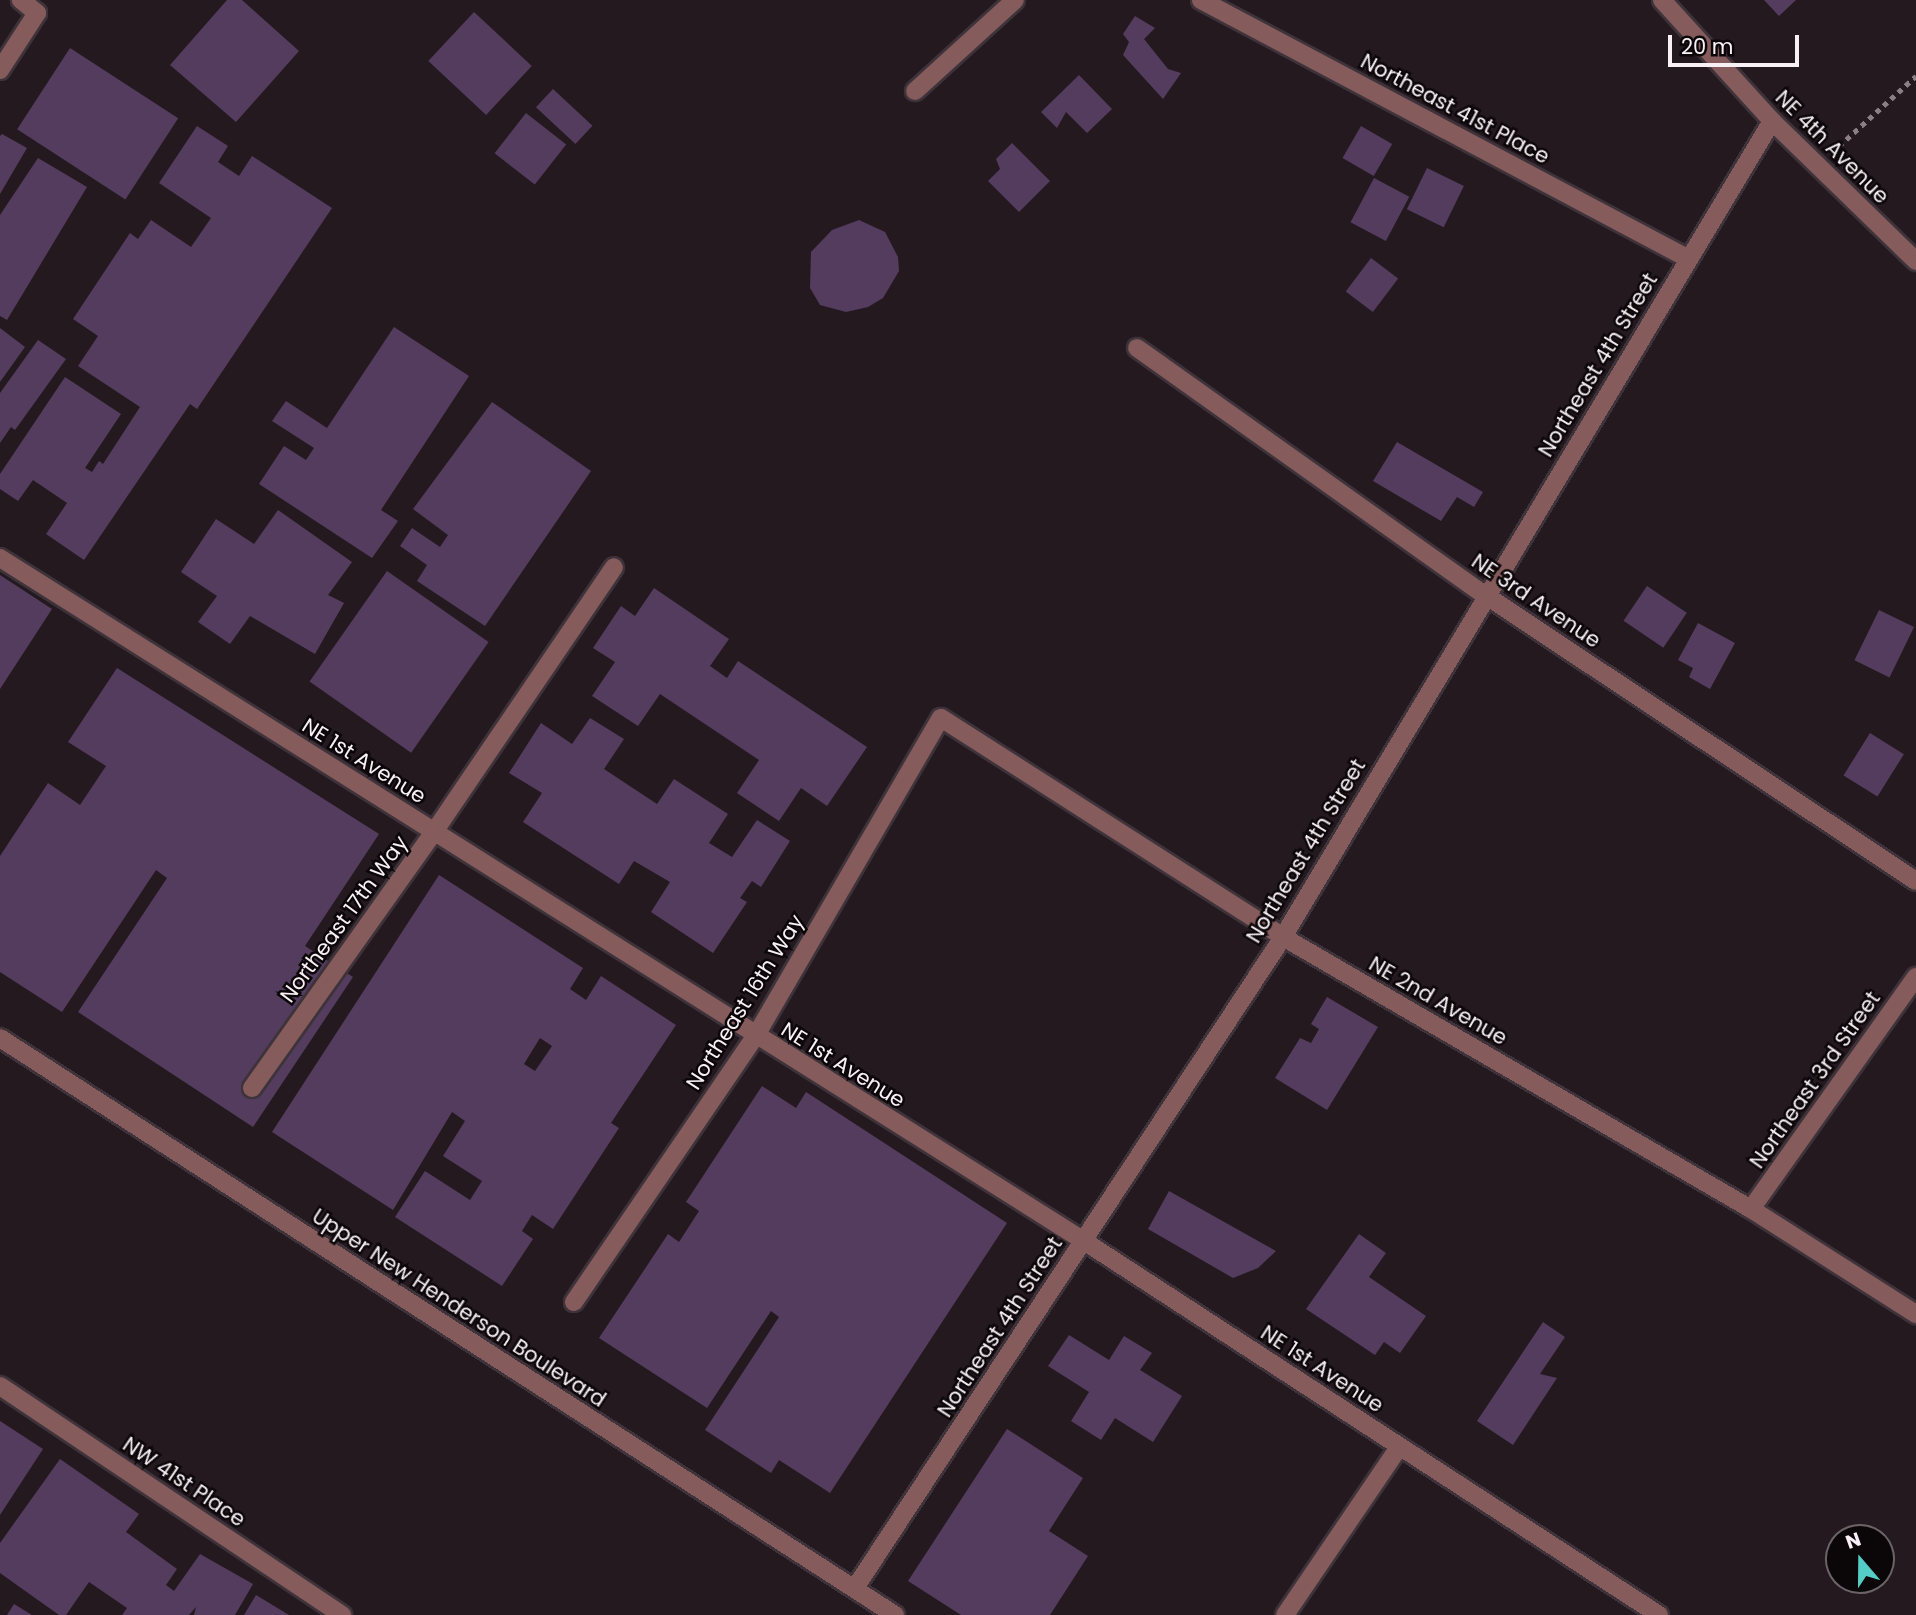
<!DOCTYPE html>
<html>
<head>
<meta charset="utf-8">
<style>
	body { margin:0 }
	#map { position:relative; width:1916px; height:1615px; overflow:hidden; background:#251920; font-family:Poppins,sans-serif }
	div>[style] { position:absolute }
	.building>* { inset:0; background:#533c5e; transform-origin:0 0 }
	.path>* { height:4.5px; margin-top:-2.25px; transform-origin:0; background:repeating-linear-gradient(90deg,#897f85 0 5px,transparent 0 10px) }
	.roads { filter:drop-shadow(2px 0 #3e333a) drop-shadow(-2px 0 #3e333a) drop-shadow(0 2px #3e333a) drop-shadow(0 -2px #3e333a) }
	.minor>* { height:18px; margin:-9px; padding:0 9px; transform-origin:9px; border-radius:9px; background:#855b5c }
	.tertiary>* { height:18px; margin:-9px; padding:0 9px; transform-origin:9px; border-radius:9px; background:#855b5c }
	span { translate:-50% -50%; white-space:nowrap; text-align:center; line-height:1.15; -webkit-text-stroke:5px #0b0608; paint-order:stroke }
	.street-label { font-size:21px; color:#f9f0f5 }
	.north { position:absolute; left:1825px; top:1524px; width:70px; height:70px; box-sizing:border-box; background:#0b0608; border:2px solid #6a6467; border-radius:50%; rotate:340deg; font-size:19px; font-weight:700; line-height:28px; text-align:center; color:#f9f0f5 }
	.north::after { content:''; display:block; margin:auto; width:24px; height:32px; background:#54cdc6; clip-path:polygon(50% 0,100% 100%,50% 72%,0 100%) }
	.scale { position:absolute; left:1668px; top:35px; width:131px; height:32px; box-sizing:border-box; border:4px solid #f9f0f5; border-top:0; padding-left:9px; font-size:21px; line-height:24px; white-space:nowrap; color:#f9f0f5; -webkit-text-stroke:5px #0b0608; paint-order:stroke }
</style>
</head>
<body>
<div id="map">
	<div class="building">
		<div style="clip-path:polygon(227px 0,242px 0,299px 51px,236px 122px,170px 65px)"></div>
		<div style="clip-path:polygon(1764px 0,1796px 0,1779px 16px)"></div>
		<div style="left:474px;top:12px;width:79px;height:67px;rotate:43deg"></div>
		<div style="clip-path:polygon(1135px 16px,1155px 28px,1144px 39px,1168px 69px,1181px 73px,1163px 99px,1123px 55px,1129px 42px,1123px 34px)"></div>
		<div style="left:70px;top:48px;width:129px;height:97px;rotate:33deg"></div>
		<div style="clip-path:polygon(1079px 75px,1112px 109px,1087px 133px,1066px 112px,1057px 128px,1041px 112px)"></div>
		<div style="left:553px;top:89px;width:54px;height:25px;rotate:43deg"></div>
		<div style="left:526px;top:113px;width:51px;height:51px;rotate:38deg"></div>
		<div style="clip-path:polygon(197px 126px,228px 146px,218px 162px,239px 176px,252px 156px,332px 208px,197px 409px,190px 404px,84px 560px,46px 534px,67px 503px,33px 480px,18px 501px,0 489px,0 474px,65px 377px,121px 414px,85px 468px,92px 472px,99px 461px,103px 464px,140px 407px,78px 366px,98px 336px,73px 319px,130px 233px,138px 239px,151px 220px,191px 247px,211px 218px,159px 183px)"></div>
		<div style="left:1361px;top:126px;width:36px;height:37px;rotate:30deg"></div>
		<div style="clip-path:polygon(2px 134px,27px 148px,0 194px,0 136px)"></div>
		<div style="clip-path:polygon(1012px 143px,1050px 181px,1019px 212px,988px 181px,1000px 169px,996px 159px)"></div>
		<div style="clip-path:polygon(38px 158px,87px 187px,7px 320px,0 316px,0 215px)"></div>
		<div style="left:1427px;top:168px;width:41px;height:46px;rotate:26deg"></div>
		<div style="left:1374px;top:178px;width:40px;height:50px;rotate:28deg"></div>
		<div style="clip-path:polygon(859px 220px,885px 232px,898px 257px,899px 271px,883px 298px,868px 307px,846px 312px,820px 305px,810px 288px,811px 252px,832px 230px)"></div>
		<div style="left:1371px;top:258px;width:34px;height:42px;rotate:37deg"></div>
		<div style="clip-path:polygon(394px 327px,469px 376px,381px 510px,398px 521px,372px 558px,259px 484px,284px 446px,306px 460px,314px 448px,272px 421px,286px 401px,327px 428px)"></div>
		<div style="clip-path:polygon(0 328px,25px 347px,0 382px)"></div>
		<div style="clip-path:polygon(38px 340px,66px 359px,15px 430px,11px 427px,0 443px,0 393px)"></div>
		<div style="clip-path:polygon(492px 402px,591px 471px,485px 626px,417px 581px,427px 565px,400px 546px,412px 528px,440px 547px,448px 535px,413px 509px)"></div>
		<div style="clip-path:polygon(1397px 442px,1483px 492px,1474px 507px,1457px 497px,1441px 521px,1373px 481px)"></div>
		<div style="clip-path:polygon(278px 510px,352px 562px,328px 595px,344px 603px,315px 654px,250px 616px,230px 644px,198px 622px,217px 596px,181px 572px,216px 519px,254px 544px)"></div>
		<div style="left:387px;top:571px;width:124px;height:135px;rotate:35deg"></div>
		<div style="clip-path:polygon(0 575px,52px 609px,0 689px)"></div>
		<div style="left:1647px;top:586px;width:48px;height:42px;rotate:34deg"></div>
		<div style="clip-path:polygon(654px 588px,729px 639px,710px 666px,727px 678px,738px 661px,867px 747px,827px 806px,801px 788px,779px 821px,737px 793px,759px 760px,660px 694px,638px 726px,592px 696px,615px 662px,593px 648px,621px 606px,635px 616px)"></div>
		<div style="left:1879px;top:610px;width:39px;height:56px;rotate:26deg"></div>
		<div style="clip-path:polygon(1698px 623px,1735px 643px,1710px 689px,1689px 677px,1693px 668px,1678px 660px)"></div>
		<div style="clip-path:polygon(117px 668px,379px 834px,305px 946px,353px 977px,253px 1127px,78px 1012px,167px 878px,156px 870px,62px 1012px,0 972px,0 856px,48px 783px,80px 805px,106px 766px,68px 742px)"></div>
		<div style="clip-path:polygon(590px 718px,624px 739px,604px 769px,657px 804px,674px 779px,728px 814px,709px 843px,732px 857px,757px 820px,790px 841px,761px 887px,752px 881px,740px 898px,747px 902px,713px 953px,651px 912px,670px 882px,634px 861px,619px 884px,523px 822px,542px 793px,509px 773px,541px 723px,572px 744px)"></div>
		<div style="left:1870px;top:733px;width:40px;height:50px;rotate:32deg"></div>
		<div style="clip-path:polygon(evenodd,439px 875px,583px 968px,570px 989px,586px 1000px,601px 976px,676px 1025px,611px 1123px,619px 1128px,553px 1229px,532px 1215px,522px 1231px,533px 1239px,502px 1286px,395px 1217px,425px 1171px,470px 1200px,482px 1181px,443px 1156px,465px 1121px,452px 1112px,393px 1210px,272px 1132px,439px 875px,540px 1038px,552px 1046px,535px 1071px,524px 1064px,540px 1038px)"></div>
		<div style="clip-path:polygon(1327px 997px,1378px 1027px,1327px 1110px,1275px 1078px,1300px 1038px,1311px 1043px,1319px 1029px,1311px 1024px)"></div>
		<div style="clip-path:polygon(762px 1086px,796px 1108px,806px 1092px,1007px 1223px,830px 1493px,779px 1460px,771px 1473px,705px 1430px,779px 1317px,771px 1311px,707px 1408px,599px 1338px,668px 1234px,679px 1242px,699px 1211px,686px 1202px)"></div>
		<div style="clip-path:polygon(1169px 1191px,1276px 1251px,1258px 1268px,1233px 1278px,1148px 1229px)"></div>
		<div style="clip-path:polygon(1359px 1234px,1386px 1253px,1369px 1277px,1426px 1316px,1400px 1353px,1384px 1342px,1375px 1355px,1306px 1309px)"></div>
		<div style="clip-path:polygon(1543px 1322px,1565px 1337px,1540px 1374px,1557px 1378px,1513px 1445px,1477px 1421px)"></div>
		<div style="clip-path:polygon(1069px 1335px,1109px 1360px,1124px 1336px,1152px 1353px,1140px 1370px,1182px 1396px,1153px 1442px,1115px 1418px,1101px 1440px,1071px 1421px,1089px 1392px,1048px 1366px)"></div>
		<div style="clip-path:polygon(0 1421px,43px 1449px,0 1515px)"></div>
		<div style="clip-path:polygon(1007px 1429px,1083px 1478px,1049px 1531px,1088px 1556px,1050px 1615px,961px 1615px,908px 1581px)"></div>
		<div style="clip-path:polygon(60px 1459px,139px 1514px,126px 1532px,177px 1569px,166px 1585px,174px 1591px,200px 1554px,253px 1584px,235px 1615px,194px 1615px,196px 1607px,189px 1615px,122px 1615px,127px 1608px,89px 1582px,66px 1615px,59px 1615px,0 1573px,0 1543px)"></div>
		<div style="clip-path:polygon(256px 1595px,289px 1615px,244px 1615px)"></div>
		<div style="clip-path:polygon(14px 1604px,32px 1615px,7px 1615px)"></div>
	</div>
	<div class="path">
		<div style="left:1839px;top:146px;width:104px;rotate:-42.3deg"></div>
	</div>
	<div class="roads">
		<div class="minor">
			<div style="left:1201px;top:0;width:552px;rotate:27.96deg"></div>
			<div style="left:1662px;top:0;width:164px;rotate:47.7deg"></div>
			<div style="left:1772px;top:121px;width:201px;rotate:44.2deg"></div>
			<div style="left:0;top:70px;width:68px;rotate:-57deg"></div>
			<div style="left:37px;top:13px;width:21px;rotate:-141deg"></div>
			<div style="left:915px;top:91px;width:135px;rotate:-42.3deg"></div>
			<div style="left:1137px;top:348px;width:427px;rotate:35.4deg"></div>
			<div style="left:1485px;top:595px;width:517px;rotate:33.57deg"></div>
			<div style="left:0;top:558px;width:1281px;rotate:32.21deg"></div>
			<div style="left:1084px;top:1241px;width:686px;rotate:33.04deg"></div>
			<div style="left:252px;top:1088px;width:314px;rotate:-54.6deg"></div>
			<div style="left:434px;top:832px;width:320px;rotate:-55.8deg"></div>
			<div style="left:1751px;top:1209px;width:285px;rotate:-54.6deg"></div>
			<div style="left:574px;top:1302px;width:321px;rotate:-55.7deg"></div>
			<div style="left:755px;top:1037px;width:369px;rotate:-59.8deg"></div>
			<div style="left:941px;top:718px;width:406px;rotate:32.6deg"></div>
			<div style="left:1283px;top:937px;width:541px;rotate:30.17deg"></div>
			<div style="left:1751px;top:1209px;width:196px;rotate:32.5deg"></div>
			<div style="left:0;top:1386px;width:412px;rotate:33.8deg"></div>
			<div style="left:855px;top:1588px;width:779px;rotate:-56.68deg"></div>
			<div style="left:1283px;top:937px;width:951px;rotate:-59.07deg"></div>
			<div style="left:1285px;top:1615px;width:203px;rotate:-55.8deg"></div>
		</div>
		<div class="tertiary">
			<div style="left:0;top:1038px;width:1065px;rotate:32.81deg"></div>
		</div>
	</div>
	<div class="street-label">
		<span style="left:1455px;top:109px;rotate:28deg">Northeast 41st Place</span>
		<span style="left:1832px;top:147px;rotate:45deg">NE 4th Avenue</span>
		<span style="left:1598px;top:365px;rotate:-59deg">Northeast 4th Street</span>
		<span style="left:1536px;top:601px;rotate:34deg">NE 3rd Avenue</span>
		<span style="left:364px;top:761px;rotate:32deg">NE 1st Avenue</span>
		<span style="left:1306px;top:851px;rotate:-59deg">Northeast 4th Street</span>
		<span style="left:344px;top:919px;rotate:-54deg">Northeast 17th Way</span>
		<span style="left:1438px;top:1001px;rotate:30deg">NE 2nd Avenue</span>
		<span style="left:745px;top:1002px;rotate:-58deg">Northeast 16th Way</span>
		<span style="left:843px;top:1065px;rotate:32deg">NE 1st Avenue</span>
		<span style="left:1815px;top:1080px;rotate:-55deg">Northeast 3rd Street</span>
		<span style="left:459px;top:1308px;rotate:33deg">Upper New Henderson Boulevard</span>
		<span style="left:1000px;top:1327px;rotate:-57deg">Northeast 4th Street</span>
		<span style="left:1322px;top:1369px;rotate:33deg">NE 1st Avenue</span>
		<span style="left:184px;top:1482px;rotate:34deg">NW 41st Place</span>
	</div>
	<div class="north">N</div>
	<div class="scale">20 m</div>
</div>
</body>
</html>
